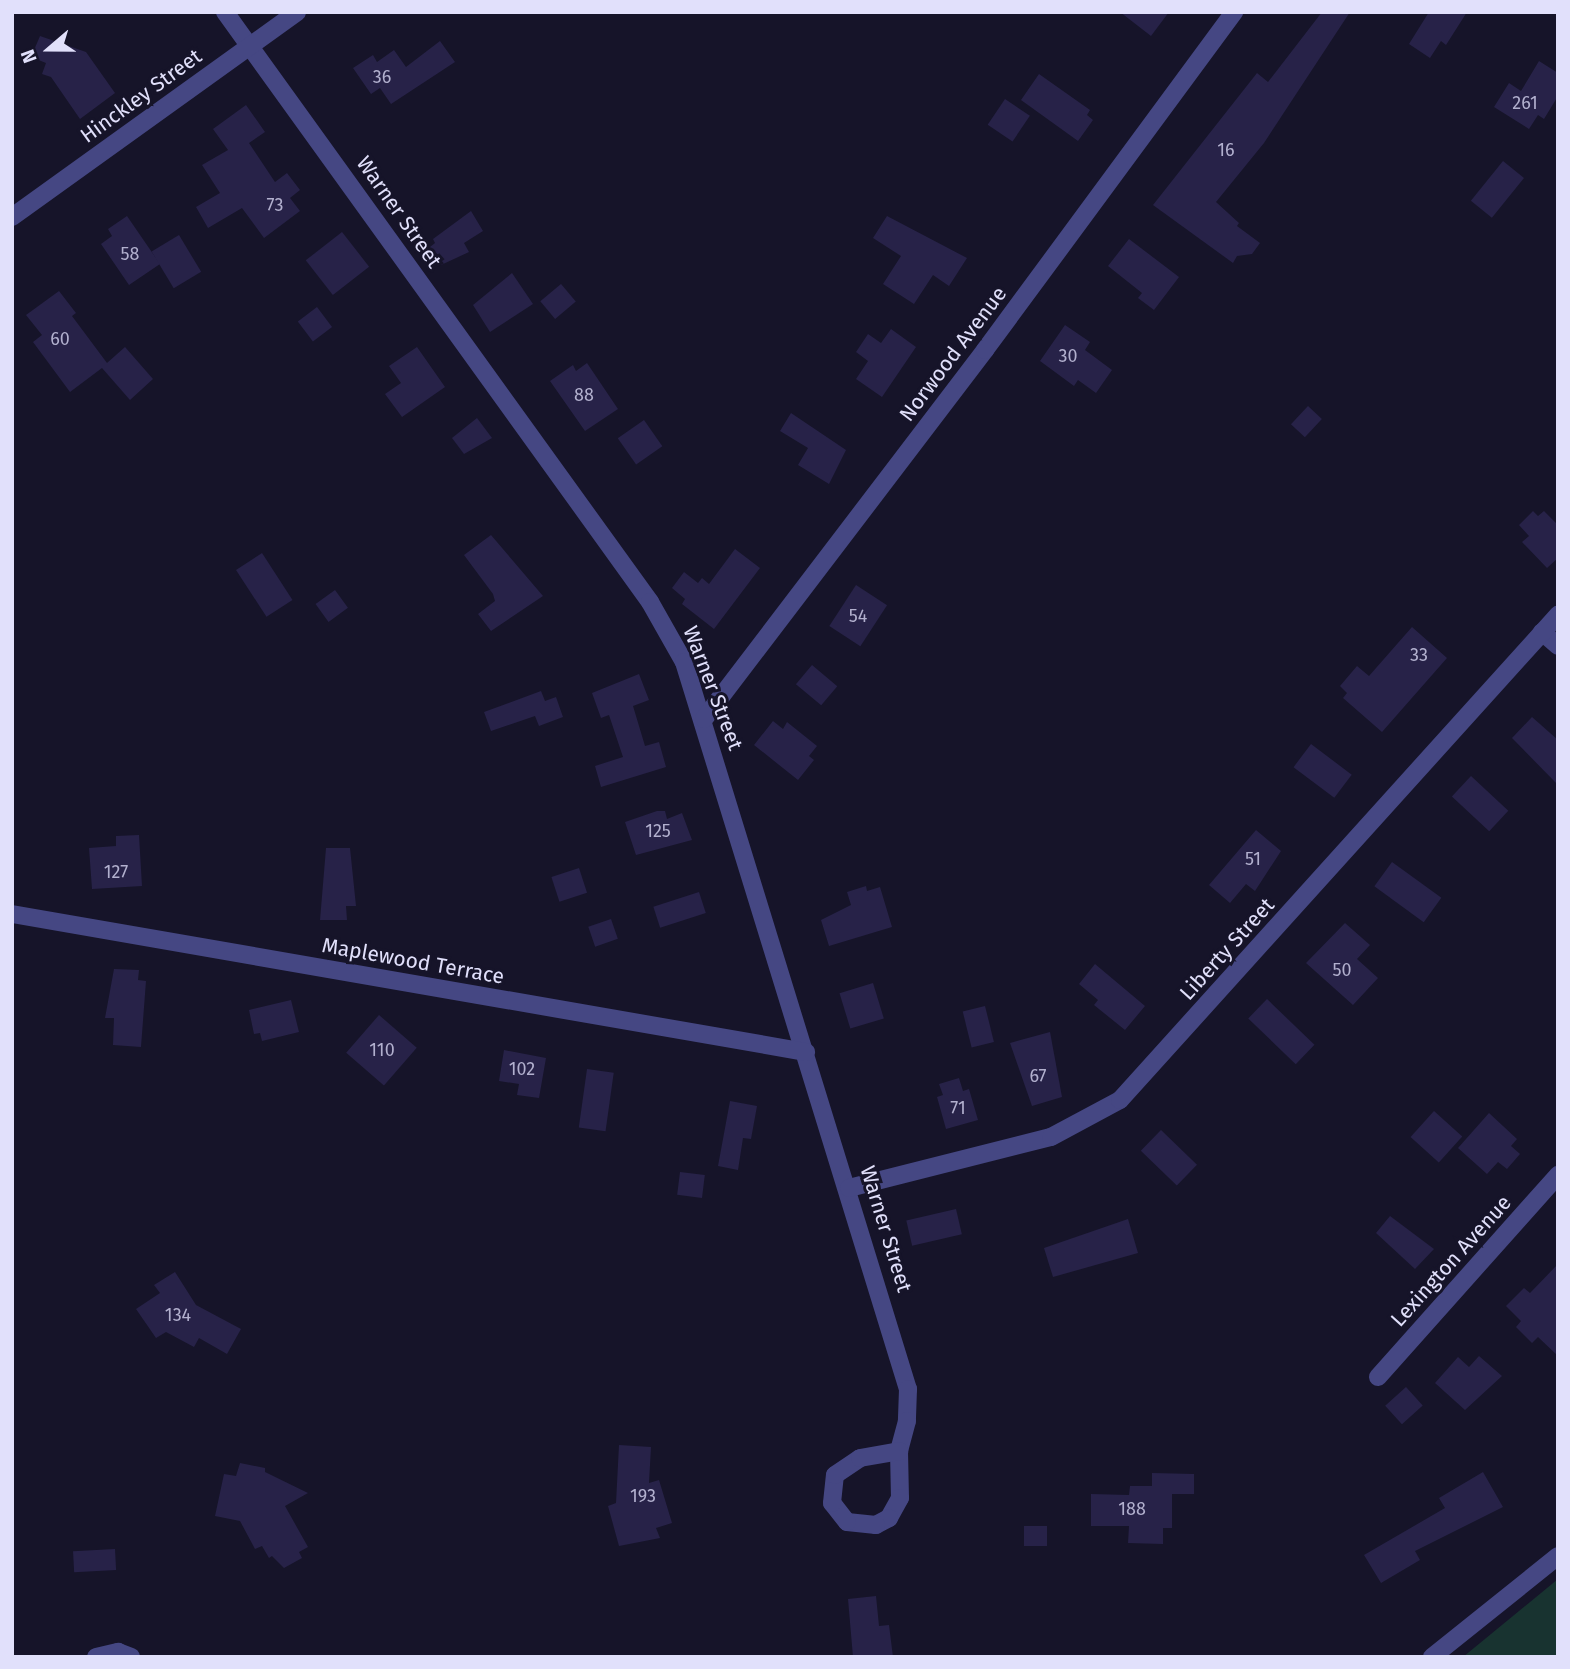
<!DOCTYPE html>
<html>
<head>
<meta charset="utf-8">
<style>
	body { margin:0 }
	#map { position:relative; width:1570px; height:1669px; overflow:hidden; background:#161429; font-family:"Fira Sans",sans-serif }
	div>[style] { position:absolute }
	.green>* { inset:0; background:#183330 }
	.building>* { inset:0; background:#272248; transform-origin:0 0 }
	.minor>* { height:18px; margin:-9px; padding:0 9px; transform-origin:9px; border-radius:9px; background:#454783 }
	span { translate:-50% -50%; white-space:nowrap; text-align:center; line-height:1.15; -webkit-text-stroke:6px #161429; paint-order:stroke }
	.number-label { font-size:18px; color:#b2b0ce }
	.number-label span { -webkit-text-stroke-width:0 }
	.street-label { font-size:21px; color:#e1e0fb }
	.frame { position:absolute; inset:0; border:14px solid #e1e0fb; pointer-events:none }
	.north { position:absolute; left:14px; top:14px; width:70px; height:70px; -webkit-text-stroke:5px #161429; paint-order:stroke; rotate:250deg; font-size:19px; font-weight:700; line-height:28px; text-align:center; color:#e1e0fb }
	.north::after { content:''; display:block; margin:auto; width:24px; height:32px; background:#e1e0fb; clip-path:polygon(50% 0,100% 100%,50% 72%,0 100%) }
</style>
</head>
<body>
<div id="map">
	<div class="green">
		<div style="clip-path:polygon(1558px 1579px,1558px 1657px,1463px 1657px)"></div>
	</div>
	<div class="building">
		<div style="clip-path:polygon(1120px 12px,1169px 12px,1151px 36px)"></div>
		<div style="clip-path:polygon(1322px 12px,1350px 12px,1264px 143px,1216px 202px,1239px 223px,1237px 226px,1260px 243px,1252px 254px,1237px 256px,1233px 263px,1153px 205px,1257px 73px,1268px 82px)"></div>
		<div style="clip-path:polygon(1429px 12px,1467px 12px,1446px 45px,1441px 41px,1430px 58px,1409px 44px)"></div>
		<div style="clip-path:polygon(40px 36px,86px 52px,115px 93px,80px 119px,51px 77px,42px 74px,46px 63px,31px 57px)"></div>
		<div style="clip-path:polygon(440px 41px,455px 62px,391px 104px,380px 88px,371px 94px,353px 68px,373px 55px,377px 62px,394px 50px,406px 67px)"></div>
		<div style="clip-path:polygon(1539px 61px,1558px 73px,1558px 96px,1544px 119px,1538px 115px,1529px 129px,1494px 107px,1509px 83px,1521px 91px)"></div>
		<div style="clip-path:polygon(1039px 74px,1090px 110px,1087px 115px,1093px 120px,1078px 141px,1021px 100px)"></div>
		<div style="left:1005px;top:99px;width:30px;height:31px;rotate:34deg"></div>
		<div style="clip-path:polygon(246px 105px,265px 132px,249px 143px,275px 182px,287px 173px,300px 190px,290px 198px,300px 211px,264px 238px,242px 208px,208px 228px,196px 207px,220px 193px,202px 165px,228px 150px,213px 129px)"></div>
		<div style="left:1503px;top:161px;width:27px;height:51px;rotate:39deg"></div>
		<div style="clip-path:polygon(471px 211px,483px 231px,464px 243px,469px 252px,441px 265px,430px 247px,435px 243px,433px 239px)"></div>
		<div style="clip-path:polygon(127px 216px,160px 264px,129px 285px,101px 244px,112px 236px,108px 229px)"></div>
		<div style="clip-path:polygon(887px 216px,967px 258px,949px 286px,933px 275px,914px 304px,883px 284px,901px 256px,873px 238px)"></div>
		<div style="left:342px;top:232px;width:44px;height:46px;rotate:52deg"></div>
		<div style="left:179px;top:235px;width:43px;height:32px;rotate:59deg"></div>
		<div style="clip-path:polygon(1129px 239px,1179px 277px,1154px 310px,1138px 298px,1142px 293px,1108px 266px)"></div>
		<div style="clip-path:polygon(512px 273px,533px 304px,490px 332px,473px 305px)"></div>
		<div style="left:561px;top:284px;width:23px;height:27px;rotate:50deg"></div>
		<div style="clip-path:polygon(59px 291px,76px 313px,72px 316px,107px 363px,125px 347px,153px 379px,130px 400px,102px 368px,70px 392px,33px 342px,42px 335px,26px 315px)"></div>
		<div style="left:317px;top:307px;width:25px;height:24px;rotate:53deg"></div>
		<div style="clip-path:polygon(1065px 325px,1090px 342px,1085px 350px,1112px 370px,1096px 393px,1078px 380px,1074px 386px,1040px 361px)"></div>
		<div style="clip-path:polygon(891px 329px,916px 347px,882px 397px,856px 379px,868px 361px,856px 352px,868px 334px,881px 343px)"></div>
		<div style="clip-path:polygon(417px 347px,445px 387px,402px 417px,385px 394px,401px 383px,389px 366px)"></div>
		<div style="clip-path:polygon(587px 363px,618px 409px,585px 431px,550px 381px,573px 365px,576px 371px)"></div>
		<div style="left:1308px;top:406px;width:19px;height:25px;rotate:43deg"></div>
		<div style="clip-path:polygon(791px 413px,846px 450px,829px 484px,798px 465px,808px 448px,780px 431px)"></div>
		<div style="clip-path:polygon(477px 418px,492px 438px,464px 454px,452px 438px)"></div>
		<div style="left:644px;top:420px;width:32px;height:32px;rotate:55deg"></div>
		<div style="clip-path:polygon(1533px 511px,1538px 516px,1544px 511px,1558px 525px,1558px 558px,1547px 568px,1522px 542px,1529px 536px,1519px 525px)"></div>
		<div style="clip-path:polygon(491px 535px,543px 596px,491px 631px,478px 614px,495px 601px,493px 594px,464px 555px)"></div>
		<div style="clip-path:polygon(735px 549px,760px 568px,714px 629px,682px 604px,685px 599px,672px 588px,684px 572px,698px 583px,702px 578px,709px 584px)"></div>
		<div style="left:262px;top:553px;width:56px;height:31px;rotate:57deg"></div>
		<div style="left:856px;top:585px;width:37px;height:49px;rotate:33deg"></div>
		<div style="left:335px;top:590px;width:22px;height:24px;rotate:54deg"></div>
		<div style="clip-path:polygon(1412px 627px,1447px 658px,1382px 732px,1343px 698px,1347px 693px,1340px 686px,1357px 666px,1369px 676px)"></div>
		<div style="left:812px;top:665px;width:33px;height:25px;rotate:40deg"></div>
		<div style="clip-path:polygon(639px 674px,649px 700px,633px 706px,645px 746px,659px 742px,666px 767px,601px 787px,595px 766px,623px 757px,609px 715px,601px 718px,592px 693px)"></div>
		<div style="clip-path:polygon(541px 691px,545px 701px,556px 697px,563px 717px,539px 726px,535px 716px,491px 731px,484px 712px)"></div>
		<div style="clip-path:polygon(1532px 717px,1558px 740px,1558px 785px,1512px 738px)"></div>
		<div style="clip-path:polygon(773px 721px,783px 729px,787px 722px,817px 746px,809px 756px,814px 760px,798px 780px,754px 745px)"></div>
		<div style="left:1311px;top:744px;width:51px;height:29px;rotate:37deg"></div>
		<div style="left:1471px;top:776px;width:51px;height:28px;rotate:43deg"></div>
		<div style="clip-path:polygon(657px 811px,665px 811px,667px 819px,682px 813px,692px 840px,636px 855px,625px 822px)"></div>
		<div style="clip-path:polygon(1256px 830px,1281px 851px,1255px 891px,1246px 884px,1230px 903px,1209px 885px)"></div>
		<div style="clip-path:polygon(139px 835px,142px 886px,92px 889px,89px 848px,116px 846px,116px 836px)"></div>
		<div style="clip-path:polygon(326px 848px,350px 848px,356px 906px,346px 906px,347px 920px,320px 920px)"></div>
		<div style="left:1392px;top:862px;width:61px;height:30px;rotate:36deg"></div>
		<div style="left:579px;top:868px;width:26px;height:29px;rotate:72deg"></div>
		<div style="clip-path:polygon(866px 886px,867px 891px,880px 887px,892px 927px,829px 946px,821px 920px,851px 905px,847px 892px)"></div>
		<div style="left:699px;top:892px;width:22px;height:48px;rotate:72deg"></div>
		<div style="left:611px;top:919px;width:21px;height:24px;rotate:71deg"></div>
		<div style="clip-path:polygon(1345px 923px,1370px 945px,1357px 959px,1378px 978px,1353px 1005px,1306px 963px)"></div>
		<div style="clip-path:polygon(1095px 964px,1145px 1006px,1125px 1030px,1094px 1005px,1098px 1000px,1079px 984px)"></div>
		<div style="clip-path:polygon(114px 969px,139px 970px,138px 980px,146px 981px,141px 1047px,113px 1045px,114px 1018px,105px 1018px)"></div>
		<div style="left:873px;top:983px;width:37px;height:35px;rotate:73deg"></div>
		<div style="left:1267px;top:999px;width:66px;height:27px;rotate:44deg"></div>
		<div style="clip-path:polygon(291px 1000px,299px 1032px,262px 1041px,260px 1033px,254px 1034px,249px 1010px)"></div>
		<div style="left:985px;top:1006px;width:37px;height:23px;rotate:76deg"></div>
		<div style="left:379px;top:1015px;width:50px;height:50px;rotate:41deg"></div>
		<div style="clip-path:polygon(1050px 1032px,1062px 1097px,1032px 1106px,1010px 1043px)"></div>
		<div style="clip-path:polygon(504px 1050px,546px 1058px,539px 1098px,517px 1095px,519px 1084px,499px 1081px)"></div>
		<div style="left:587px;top:1069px;width:27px;height:59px;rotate:8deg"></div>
		<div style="clip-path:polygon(959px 1078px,963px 1091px,969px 1089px,978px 1120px,946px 1129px,937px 1097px,943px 1095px,939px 1084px)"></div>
		<div style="clip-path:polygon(730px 1101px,757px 1106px,751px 1139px,743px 1138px,738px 1170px,718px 1166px)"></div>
		<div style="left:1434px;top:1111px;width:38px;height:35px;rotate:42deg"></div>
		<div style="clip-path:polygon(1489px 1113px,1517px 1139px,1511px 1146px,1520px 1154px,1507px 1169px,1498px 1162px,1487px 1174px,1458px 1148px)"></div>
		<div style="left:1161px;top:1130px;width:50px;height:29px;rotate:44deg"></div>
		<div style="left:680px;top:1172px;width:25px;height:23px;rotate:7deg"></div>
		<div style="left:956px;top:1209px;width:26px;height:51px;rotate:77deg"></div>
		<div style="clip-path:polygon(1390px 1216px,1434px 1249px,1415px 1269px,1376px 1233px)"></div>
		<div style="clip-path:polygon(1128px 1219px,1138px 1253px,1053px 1277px,1044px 1248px)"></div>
		<div style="clip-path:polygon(1558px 1264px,1558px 1356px,1538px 1337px,1532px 1343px,1516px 1327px,1521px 1321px,1506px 1306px,1524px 1288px,1530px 1293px)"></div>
		<div style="clip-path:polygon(175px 1272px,196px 1305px,241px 1329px,227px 1354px,199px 1338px,194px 1347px,166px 1332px,156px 1338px,136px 1309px,160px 1293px,154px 1285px)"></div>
		<div style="clip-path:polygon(1479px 1356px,1502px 1376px,1465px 1410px,1435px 1383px,1458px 1357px,1469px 1367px)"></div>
		<div style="left:1406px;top:1387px;width:25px;height:28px;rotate:48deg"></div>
		<div style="clip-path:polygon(619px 1445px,651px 1447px,649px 1483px,659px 1480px,672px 1523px,656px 1528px,660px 1538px,619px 1546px,608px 1506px,616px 1503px)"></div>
		<div style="clip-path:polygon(240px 1463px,265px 1468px,265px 1472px,308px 1493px,285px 1506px,308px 1547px,299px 1552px,302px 1558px,284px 1568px,272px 1556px,269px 1558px,262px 1546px,255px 1549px,240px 1521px,215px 1516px,224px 1474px,236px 1476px)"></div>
		<div style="clip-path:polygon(1483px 1472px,1503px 1507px,1415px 1551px,1420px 1560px,1381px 1583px,1364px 1555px,1445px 1508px,1439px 1498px)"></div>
		<div style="clip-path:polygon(1152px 1473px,1194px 1474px,1194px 1494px,1172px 1494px,1172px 1528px,1163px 1528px,1163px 1544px,1128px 1543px,1129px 1526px,1091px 1526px,1091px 1494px,1129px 1495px,1130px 1486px,1152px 1486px)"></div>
		<div style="left:1024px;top:1526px;width:23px;height:20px"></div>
		<div style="left:115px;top:1549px;width:21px;height:42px;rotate:87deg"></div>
		<div style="clip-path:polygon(876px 1596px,879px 1626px,889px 1625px,893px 1657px,853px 1657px,848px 1599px)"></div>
	</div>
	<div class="minor">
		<div style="left:225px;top:12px;width:727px;rotate:54.23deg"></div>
		<div style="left:650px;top:602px;width:69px;rotate:60.5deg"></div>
		<div style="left:684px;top:662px;width:761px;rotate:72.88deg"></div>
		<div style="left:908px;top:1389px;width:32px;rotate:92deg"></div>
		<div style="left:907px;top:1421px;width:31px;rotate:105deg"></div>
		<div style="left:899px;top:1451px;width:47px;rotate:88.8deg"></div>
		<div style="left:900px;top:1498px;width:23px;rotate:119deg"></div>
		<div style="left:889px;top:1518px;width:15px;rotate:152deg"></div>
		<div style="left:876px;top:1525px;width:29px;rotate:-174deg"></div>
		<div style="left:847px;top:1522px;width:24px;rotate:-128deg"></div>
		<div style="left:832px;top:1503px;width:28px;rotate:-84deg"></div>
		<div style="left:835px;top:1475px;width:30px;rotate:-34deg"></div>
		<div style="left:860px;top:1458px;width:40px;rotate:-10deg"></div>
		<div style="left:12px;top:217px;width:351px;rotate:-35.7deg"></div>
		<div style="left:1542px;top:632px;width:21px;rotate:41deg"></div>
		<div style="left:704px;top:719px;width:464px;rotate:-52.7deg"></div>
		<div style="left:985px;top:350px;width:420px;rotate:-53.6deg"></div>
		<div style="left:12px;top:914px;width:806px;rotate:9.86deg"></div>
		<div style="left:849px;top:1188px;width:208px;rotate:-14.2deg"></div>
		<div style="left:1051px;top:1137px;width:78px;rotate:-28.2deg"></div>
		<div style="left:1120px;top:1100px;width:654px;rotate:-47.92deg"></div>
		<div style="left:1378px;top:1377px;width:271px;rotate:-48.3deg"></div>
		<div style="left:96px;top:1657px;width:23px;rotate:-13deg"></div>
		<div style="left:118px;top:1652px;width:14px;rotate:21deg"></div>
		<div style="left:1432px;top:1657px;width:161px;rotate:-38.7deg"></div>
	</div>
	<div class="number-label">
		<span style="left:382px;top:77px">36</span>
		<span style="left:1525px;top:103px">261</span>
		<span style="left:1226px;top:150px">16</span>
		<span style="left:275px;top:205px">73</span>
		<span style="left:130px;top:254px">58</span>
		<span style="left:60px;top:339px">60</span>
		<span style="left:1068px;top:356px">30</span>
		<span style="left:584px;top:395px">88</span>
		<span style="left:858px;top:616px">54</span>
		<span style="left:1419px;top:655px">33</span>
		<span style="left:658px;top:831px">125</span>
		<span style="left:1253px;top:859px">51</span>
		<span style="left:116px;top:872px">127</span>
		<span style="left:1342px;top:970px">50</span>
		<span style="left:382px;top:1050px">110</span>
		<span style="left:522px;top:1069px">102</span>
		<span style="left:1038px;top:1076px">67</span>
		<span style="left:958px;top:1108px">71</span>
		<span style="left:178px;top:1315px">134</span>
		<span style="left:643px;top:1496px">193</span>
		<span style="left:1132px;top:1509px">188</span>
	</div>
	<div class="street-label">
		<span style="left:141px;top:96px;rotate:-36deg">Hinckley Street</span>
		<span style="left:399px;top:212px;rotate:55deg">Warner Street</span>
		<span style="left:953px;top:354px;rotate:-53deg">Norwood Avenue</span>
		<span style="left:713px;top:688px;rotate:69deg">Warner Street</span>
		<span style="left:1227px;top:949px;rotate:-48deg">Liberty Street</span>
		<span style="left:413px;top:961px;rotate:10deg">Maplewood Terrace</span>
		<span style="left:886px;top:1229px;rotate:73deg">Warner Street</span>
		<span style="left:1451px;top:1261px;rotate:-48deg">Lexington Avenue</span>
	</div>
	<div class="frame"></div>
	<div class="north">N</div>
</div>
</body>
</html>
